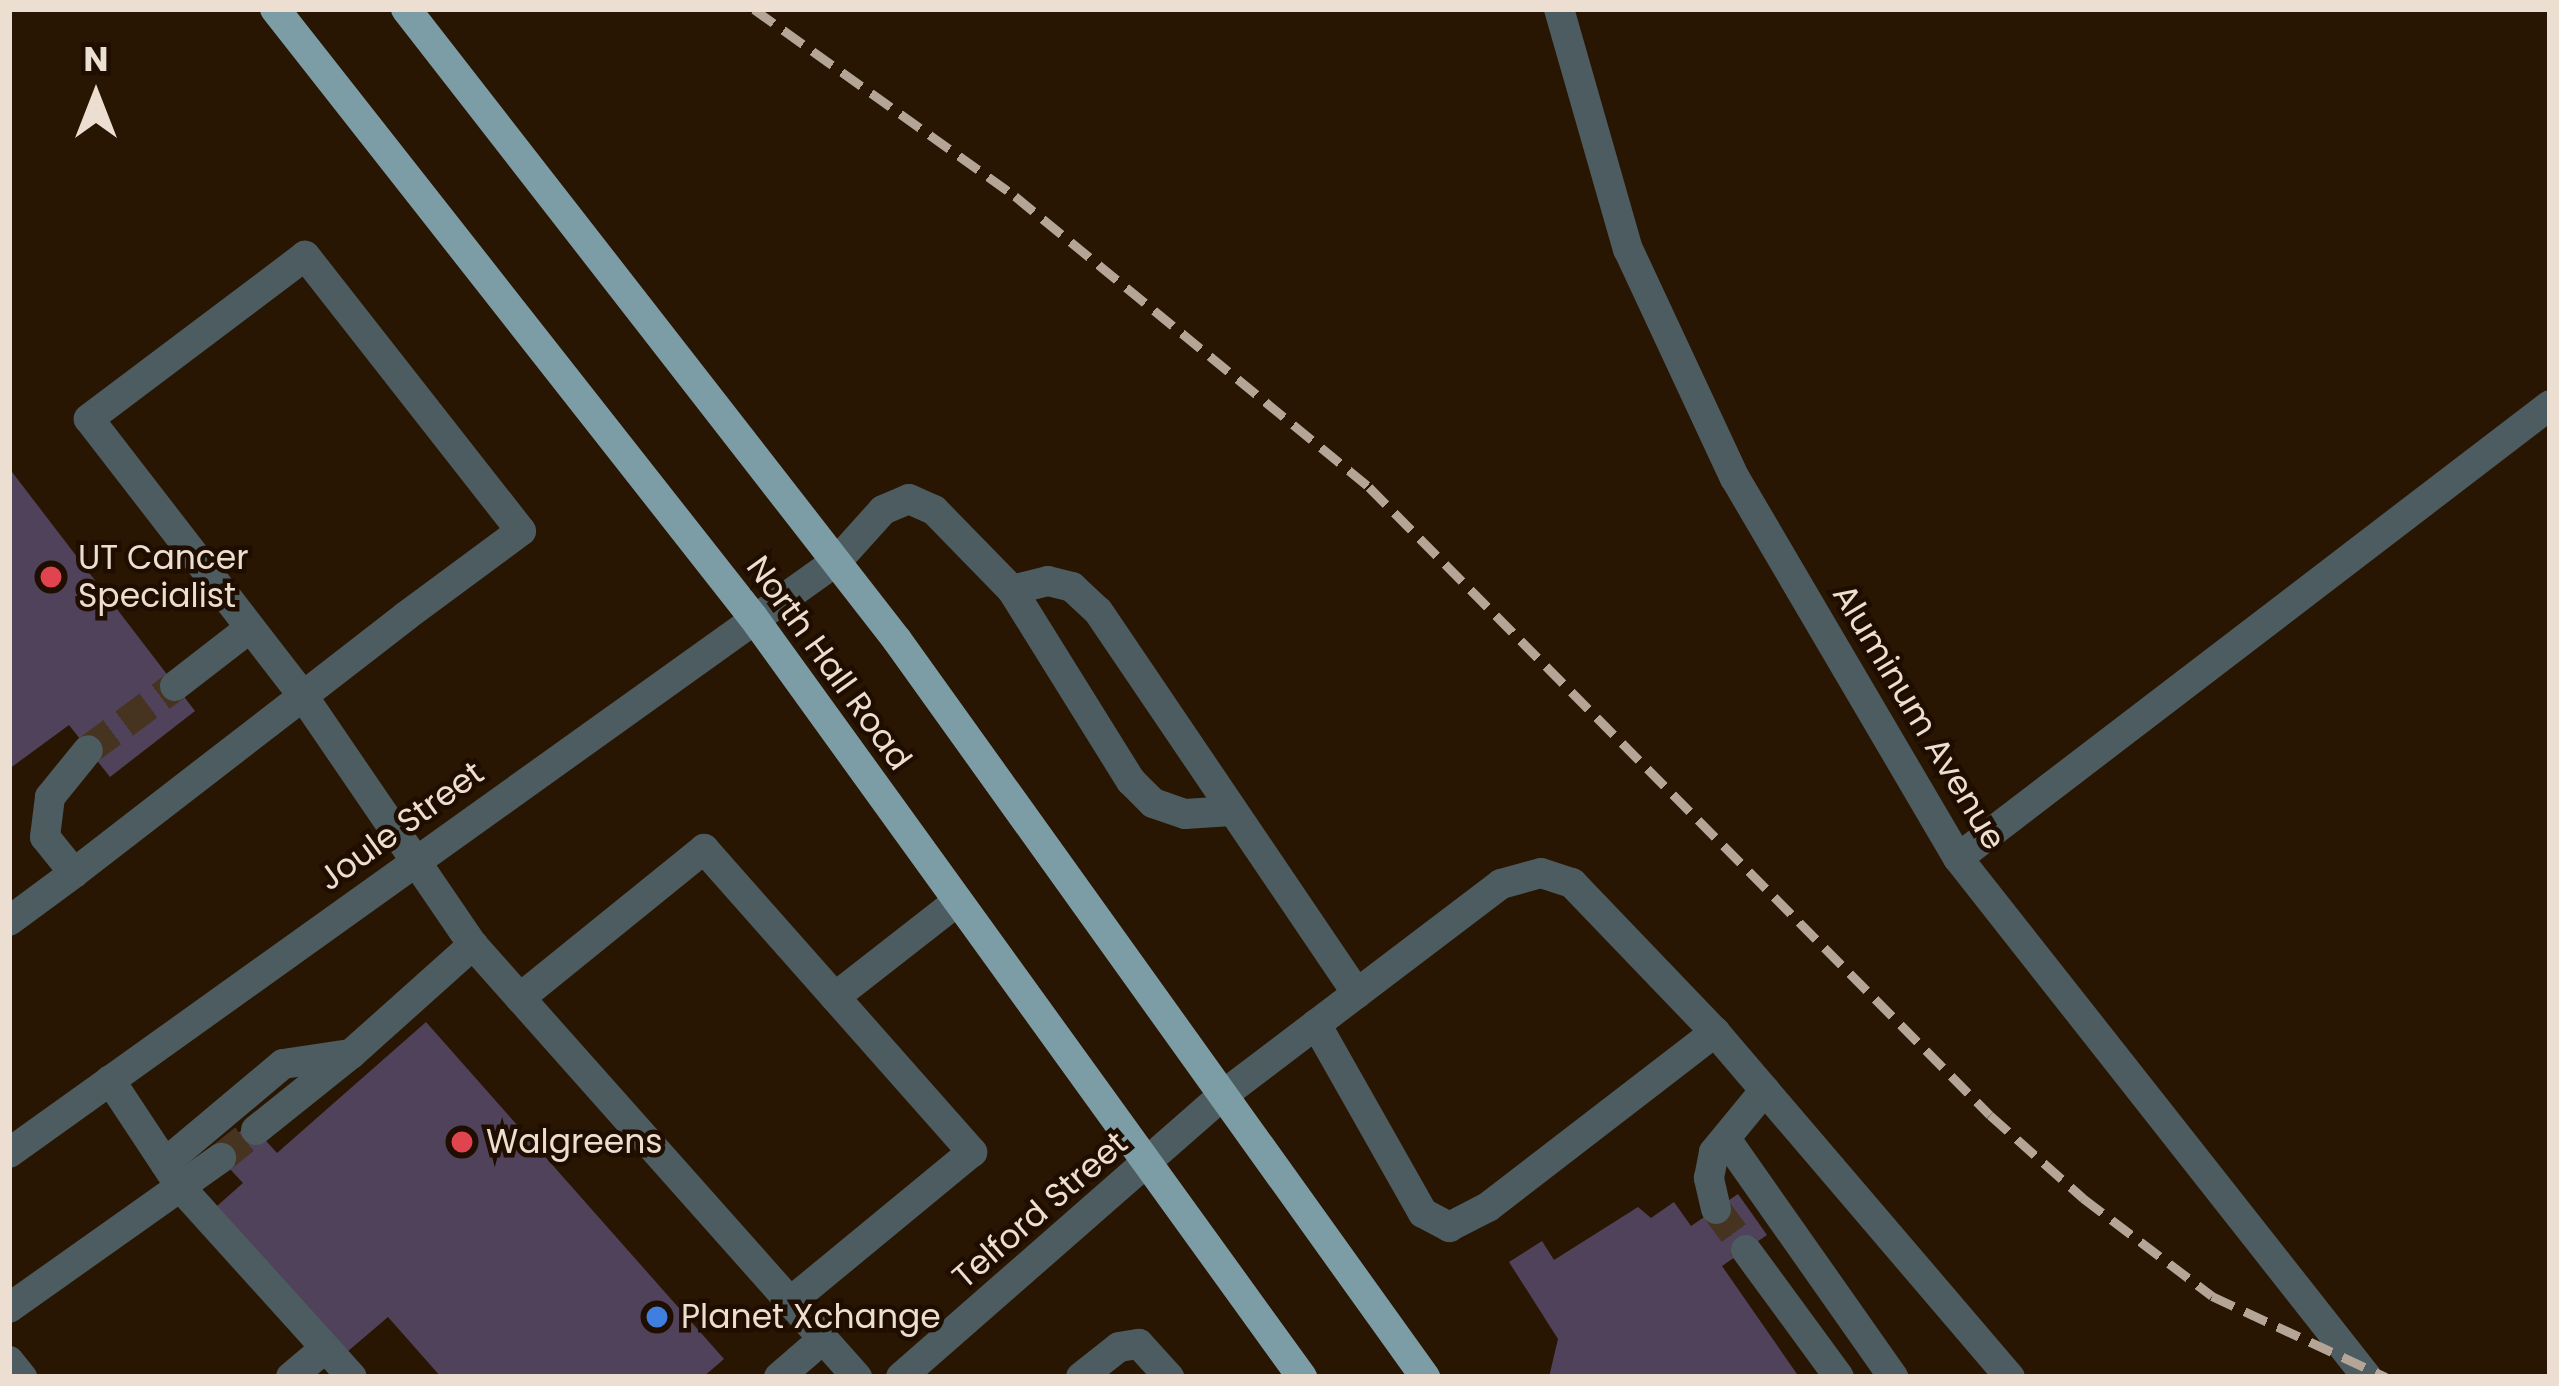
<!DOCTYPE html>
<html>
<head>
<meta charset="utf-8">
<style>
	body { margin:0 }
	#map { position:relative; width:2559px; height:1386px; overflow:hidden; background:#291602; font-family:Poppins,sans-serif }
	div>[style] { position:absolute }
	.building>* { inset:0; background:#50425b }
	.minor-tunnel>* { height:30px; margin-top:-15px; transform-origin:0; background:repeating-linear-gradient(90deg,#463421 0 30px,transparent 0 45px) }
	.minor>* { height:30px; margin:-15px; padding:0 15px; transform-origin:15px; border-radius:15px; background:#4c5c60 }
	.major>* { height:30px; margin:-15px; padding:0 15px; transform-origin:15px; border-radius:15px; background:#7c9da6 }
	.rail>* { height:9px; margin-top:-4.5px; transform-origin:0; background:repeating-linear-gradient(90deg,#b4a596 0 24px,transparent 0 36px) }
	.dots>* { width:33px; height:33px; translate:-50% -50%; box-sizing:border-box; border:6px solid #1f0d00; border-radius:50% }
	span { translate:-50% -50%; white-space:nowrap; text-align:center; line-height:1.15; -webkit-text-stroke:9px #1f0d00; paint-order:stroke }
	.poi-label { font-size:33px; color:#ecdfd2 }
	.left { translate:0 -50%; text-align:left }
	.street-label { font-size:33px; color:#ecdfd2 }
	.frame { position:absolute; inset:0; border:12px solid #ecdfd2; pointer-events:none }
	.north { position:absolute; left:36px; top:36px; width:120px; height:120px; -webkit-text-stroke:9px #1f0d00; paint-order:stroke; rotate:0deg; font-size:33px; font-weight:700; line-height:48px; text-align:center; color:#ecdfd2 }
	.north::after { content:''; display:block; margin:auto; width:42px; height:54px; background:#ecdfd2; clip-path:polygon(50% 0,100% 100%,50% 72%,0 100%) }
</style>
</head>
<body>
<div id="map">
	<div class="building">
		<div style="clip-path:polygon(9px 468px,195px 711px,110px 777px,69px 725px,9px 769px)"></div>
		<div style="clip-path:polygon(426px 1022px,724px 1359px,703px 1377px,441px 1377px,388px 1317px,347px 1352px,217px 1206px,243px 1183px,215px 1153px,250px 1123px,277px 1153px)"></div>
		<div style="clip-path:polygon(1738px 1194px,1767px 1235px,1722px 1266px,1799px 1377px,1549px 1377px,1558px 1339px,1509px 1262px,1542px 1241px,1554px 1260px,1638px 1207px,1651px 1218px,1674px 1202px,1691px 1226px)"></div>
	</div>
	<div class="minor-tunnel">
		<div style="left:88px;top:750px;width:108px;rotate:-36.3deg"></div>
		<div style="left:221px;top:1158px;width:45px;rotate:-38.7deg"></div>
		<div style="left:1716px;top:1209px;width:51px;rotate:53.8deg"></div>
	</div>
	<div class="minor">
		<div style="left:1559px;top:9px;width:250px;rotate:74deg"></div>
		<div style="left:1628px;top:249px;width:253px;rotate:65deg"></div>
		<div style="left:1735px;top:478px;width:441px;rotate:59.6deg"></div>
		<div style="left:1958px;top:858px;width:661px;rotate:51.76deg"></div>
		<div style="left:1012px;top:590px;width:37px;rotate:-14deg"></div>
		<div style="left:1048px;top:581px;width:25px;rotate:14deg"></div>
		<div style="left:1072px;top:587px;width:35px;rotate:43deg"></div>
		<div style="left:1098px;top:611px;width:462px;rotate:55.9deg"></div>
		<div style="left:175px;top:686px;width:95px;rotate:-37.7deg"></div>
		<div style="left:1958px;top:858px;width:745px;rotate:-37.42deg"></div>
		<div style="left:74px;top:873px;width:46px;rotate:-128.9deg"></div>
		<div style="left:45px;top:837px;width:40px;rotate:-82.9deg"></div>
		<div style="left:50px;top:797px;width:60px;rotate:-51deg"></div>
		<div style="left:9px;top:921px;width:81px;rotate:-36.4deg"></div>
		<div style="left:74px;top:873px;width:289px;rotate:-37.7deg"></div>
		<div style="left:303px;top:696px;width:130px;rotate:-37.8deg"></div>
		<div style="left:406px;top:616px;width:143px;rotate:-36.5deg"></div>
		<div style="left:521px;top:531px;width:350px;rotate:-128.1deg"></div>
		<div style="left:305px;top:256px;width:271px;rotate:143deg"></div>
		<div style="left:89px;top:419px;width:350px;rotate:52.3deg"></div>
		<div style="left:303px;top:696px;width:301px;rotate:55.7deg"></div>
		<div style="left:473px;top:945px;width:578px;rotate:48.37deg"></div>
		<div style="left:835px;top:997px;width:156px;rotate:-38deg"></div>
		<div style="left:520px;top:998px;width:237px;rotate:-39deg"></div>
		<div style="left:704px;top:849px;width:405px;rotate:48.5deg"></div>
		<div style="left:972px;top:1152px;width:236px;rotate:140.5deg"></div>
		<div style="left:1316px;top:1024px;width:217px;rotate:60.5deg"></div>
		<div style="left:1423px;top:1213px;width:30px;rotate:28deg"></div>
		<div style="left:1449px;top:1227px;width:44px;rotate:-27.1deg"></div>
		<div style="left:1488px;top:1207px;width:287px;rotate:-37.6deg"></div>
		<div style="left:110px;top:1080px;width:131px;rotate:56.6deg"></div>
		<div style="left:182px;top:1189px;width:253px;rotate:47.9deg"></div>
		<div style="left:256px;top:1130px;width:122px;rotate:-38.7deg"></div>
		<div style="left:1726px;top:1139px;width:291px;rotate:54.9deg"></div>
		<div style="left:9px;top:1153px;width:1019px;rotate:-35.58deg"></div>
		<div style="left:838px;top:560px;width:67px;rotate:-48deg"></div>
		<div style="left:883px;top:510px;width:28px;rotate:-23deg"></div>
		<div style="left:909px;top:499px;width:27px;rotate:24deg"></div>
		<div style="left:934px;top:510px;width:112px;rotate:45.7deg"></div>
		<div style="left:1012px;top:590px;width:225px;rotate:58.1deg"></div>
		<div style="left:1131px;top:781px;width:31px;rotate:45deg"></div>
		<div style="left:1153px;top:803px;width:34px;rotate:19deg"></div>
		<div style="left:1185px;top:814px;width:46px;rotate:-3.7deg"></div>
		<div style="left:165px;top:1163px;width:154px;rotate:-40deg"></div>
		<div style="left:283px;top:1064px;width:69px;rotate:-8.4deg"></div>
		<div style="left:351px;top:1054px;width:164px;rotate:-41.8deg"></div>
		<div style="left:1716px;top:1209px;width:32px;rotate:-103deg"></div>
		<div style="left:1709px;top:1178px;width:26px;rotate:-79deg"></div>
		<div style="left:1714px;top:1152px;width:80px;rotate:-50.6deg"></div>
		<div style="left:1746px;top:1250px;width:157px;rotate:53.8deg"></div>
		<div style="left:9px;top:1308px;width:260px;rotate:-35.3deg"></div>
		<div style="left:9px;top:1361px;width:21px;rotate:51deg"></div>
		<div style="left:291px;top:1377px;width:43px;rotate:-40.3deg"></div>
		<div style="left:779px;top:1377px;width:58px;rotate:-40.8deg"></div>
		<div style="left:901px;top:1377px;width:428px;rotate:-41.2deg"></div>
		<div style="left:1223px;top:1095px;width:349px;rotate:-37.2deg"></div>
		<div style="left:1501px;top:884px;width:41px;rotate:-15.4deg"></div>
		<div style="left:1541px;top:873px;width:33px;rotate:18deg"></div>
		<div style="left:1572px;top:883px;width:207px;rotate:46.2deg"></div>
		<div style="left:1715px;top:1032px;width:454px;rotate:49.5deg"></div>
		<div style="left:1081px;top:1377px;width:48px;rotate:-38.3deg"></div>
		<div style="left:1119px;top:1347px;width:20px;rotate:-9deg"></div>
		<div style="left:1139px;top:1344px;width:45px;rotate:47.7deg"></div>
	</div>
	<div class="major">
		<div style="left:275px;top:9px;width:773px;rotate:51.83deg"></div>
		<div style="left:753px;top:617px;width:938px;rotate:54.16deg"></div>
		<div style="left:406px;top:9px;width:800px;rotate:52.11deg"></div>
		<div style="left:897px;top:640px;width:907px;rotate:54.38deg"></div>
	</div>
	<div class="rail">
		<div style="left:754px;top:9px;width:321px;rotate:35.6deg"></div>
		<div style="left:1015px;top:196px;width:458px;rotate:39.4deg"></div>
		<div style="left:1369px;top:487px;width:883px;rotate:45.32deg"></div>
		<div style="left:1990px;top:1115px;width:125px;rotate:41.7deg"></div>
		<div style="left:2083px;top:1198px;width:162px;rotate:37.2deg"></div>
		<div style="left:2212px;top:1296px;width:192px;rotate:25deg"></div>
	</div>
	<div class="dots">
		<div style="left:51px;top:577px;background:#e0444e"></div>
		<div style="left:462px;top:1142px;background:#e0444e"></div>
		<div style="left:657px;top:1317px;background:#3f7fe0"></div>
	</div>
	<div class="poi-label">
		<span class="left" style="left:78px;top:577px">UT Cancer<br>Specialist</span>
		<span class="left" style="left:486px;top:1142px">Walgreens</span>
		<span class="left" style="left:681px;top:1317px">Planet Xchange</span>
	</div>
	<div class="street-label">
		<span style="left:829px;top:663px;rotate:54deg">North Hall Road</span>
		<span style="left:1919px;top:717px;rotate:59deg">Aluminum Avenue</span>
		<span style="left:401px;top:826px;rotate:-36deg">Joule Street</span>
		<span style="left:1040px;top:1210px;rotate:-41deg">Telford Street</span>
	</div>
	<div class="frame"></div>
	<div class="north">N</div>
</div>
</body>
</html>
